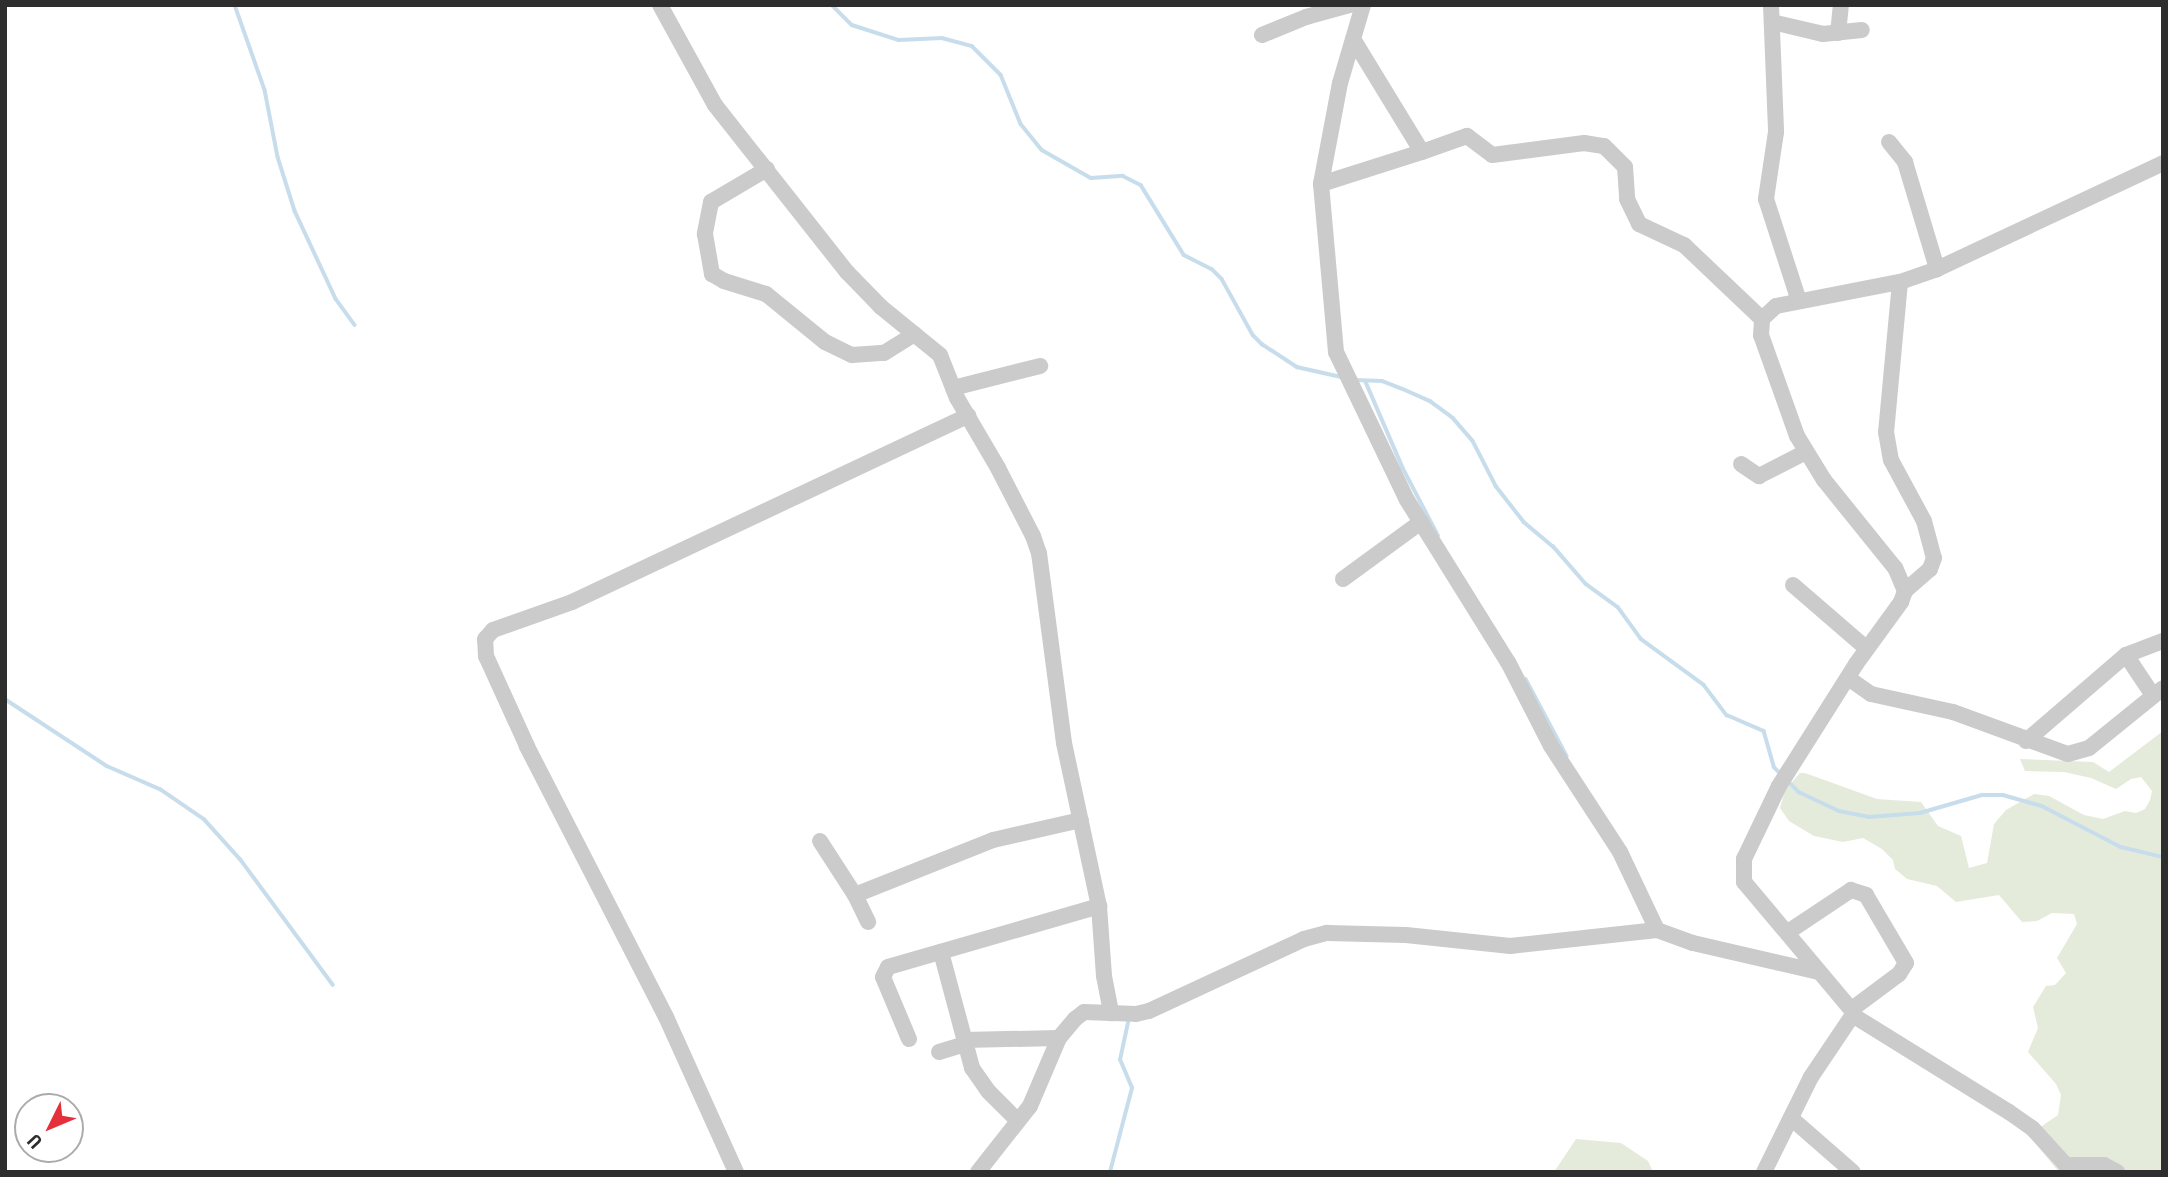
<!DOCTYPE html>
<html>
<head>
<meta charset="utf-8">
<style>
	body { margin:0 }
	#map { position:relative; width:2168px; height:1177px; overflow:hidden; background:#fff; font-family:"Roboto Condensed",sans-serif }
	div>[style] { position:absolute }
	.green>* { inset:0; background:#e4ebdb }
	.stream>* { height:3.5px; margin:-1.75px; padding:0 1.75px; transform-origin:1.75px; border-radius:1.75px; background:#c8ddeb }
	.minor>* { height:16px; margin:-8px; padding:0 8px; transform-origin:8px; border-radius:8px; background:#cbcbcb }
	span { translate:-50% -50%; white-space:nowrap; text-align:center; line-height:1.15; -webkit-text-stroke:7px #fff; paint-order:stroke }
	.frame { position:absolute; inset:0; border:7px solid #2e2e2e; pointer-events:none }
	.north { position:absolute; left:14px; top:1093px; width:70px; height:70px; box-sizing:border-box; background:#fff; border:2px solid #ababab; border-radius:50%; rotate:227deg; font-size:19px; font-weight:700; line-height:28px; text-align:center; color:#2e2e2e }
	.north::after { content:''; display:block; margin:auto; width:24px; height:32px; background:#e4303a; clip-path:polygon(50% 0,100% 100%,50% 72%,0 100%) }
</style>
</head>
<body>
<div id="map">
	<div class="green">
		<div style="clip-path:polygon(2163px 731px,2163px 1172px,2059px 1172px,2024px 1130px,2042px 1126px,2058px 1115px,2061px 1095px,2056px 1084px,2028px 1052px,2038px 1028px,2033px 1007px,2046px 986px,2055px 985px,2066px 973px,2057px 958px,2077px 924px,2074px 914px,2052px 913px,2037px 921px,2022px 922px,1999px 895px,1956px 902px,1937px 886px,1907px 879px,1895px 869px,1893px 860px,1882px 849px,1863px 838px,1843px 842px,1814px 836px,1789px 821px,1780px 808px,1785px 790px,1800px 773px,1805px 773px,1877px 799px,1921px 802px,1938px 826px,1961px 836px,1969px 868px,1987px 863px,1994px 824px,2006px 810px,2034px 794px,2049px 796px,2084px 815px,2103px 819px,2125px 811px,2136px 813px,2145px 809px,2150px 800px,2152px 791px,2141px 777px,2131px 779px,2116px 789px,2091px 778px,2064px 772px,2025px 771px,2020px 759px,2093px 762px,2109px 772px)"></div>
		<div style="clip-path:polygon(1576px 1139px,1621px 1143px,1648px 1161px,1653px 1172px,1554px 1172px)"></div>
	</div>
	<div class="stream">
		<div style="left:235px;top:5px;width:90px;rotate:70.6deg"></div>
		<div style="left:265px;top:90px;width:68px;rotate:79deg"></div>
		<div style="left:278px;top:157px;width:57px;rotate:72.5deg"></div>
		<div style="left:295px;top:211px;width:97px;rotate:65deg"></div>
		<div style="left:336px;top:299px;width:32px;rotate:54deg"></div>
		<div style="left:832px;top:5px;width:28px;rotate:45deg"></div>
		<div style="left:852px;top:25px;width:49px;rotate:17.7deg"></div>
		<div style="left:899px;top:40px;width:43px;rotate:-2.7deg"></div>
		<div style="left:942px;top:38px;width:31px;rotate:15deg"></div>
		<div style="left:972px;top:46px;width:41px;rotate:45deg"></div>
		<div style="left:1001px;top:75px;width:53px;rotate:67.8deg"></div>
		<div style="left:1021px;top:124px;width:33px;rotate:51deg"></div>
		<div style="left:1042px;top:150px;width:56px;rotate:29.7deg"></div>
		<div style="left:1091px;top:178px;width:32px;rotate:-4deg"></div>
		<div style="left:1123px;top:176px;width:20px;rotate:27deg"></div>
		<div style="left:1141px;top:185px;width:82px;rotate:58.4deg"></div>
		<div style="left:1184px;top:255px;width:31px;rotate:27deg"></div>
		<div style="left:1212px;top:269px;width:14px;rotate:45deg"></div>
		<div style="left:1222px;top:279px;width:64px;rotate:61deg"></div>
		<div style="left:1253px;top:335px;width:13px;rotate:45deg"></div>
		<div style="left:1262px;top:344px;width:42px;rotate:33.3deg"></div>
		<div style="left:1297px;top:367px;width:45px;rotate:12.8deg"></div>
		<div style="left:1355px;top:380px;width:27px;rotate:2deg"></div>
		<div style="left:1382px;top:381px;width:22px;rotate:21deg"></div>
		<div style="left:1403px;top:389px;width:30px;rotate:24deg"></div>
		<div style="left:1430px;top:401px;width:29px;rotate:36deg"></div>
		<div style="left:1453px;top:418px;width:30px;rotate:49deg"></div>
		<div style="left:1473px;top:441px;width:51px;rotate:62.9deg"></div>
		<div style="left:1496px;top:486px;width:46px;rotate:52.1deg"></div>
		<div style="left:1524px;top:522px;width:38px;rotate:40deg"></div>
		<div style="left:1553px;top:546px;width:50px;rotate:49deg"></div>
		<div style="left:1586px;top:584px;width:39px;rotate:36deg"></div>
		<div style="left:1618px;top:607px;width:39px;rotate:54deg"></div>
		<div style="left:1641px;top:639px;width:78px;rotate:36.1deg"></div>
		<div style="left:1704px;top:685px;width:38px;rotate:53deg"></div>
		<div style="left:1727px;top:715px;width:40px;rotate:23.4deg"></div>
		<div style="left:1764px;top:731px;width:37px;rotate:74deg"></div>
		<div style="left:1774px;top:767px;width:8px;rotate:45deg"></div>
		<div style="left:1366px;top:382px;width:94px;rotate:66.7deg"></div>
		<div style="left:1403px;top:468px;width:76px;rotate:62.4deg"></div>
		<div style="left:1526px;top:679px;width:87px;rotate:62deg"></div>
		<div style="left:5px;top:699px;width:122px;rotate:33.3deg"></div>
		<div style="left:107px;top:766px;width:58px;rotate:23.5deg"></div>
		<div style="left:160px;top:789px;width:53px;rotate:34.3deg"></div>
		<div style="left:204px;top:819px;width:55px;rotate:47.9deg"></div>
		<div style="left:241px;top:860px;width:155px;rotate:53.6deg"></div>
		<div style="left:1788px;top:781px;width:16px;rotate:45deg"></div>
		<div style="left:1799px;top:792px;width:44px;rotate:25.4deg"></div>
		<div style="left:1839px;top:811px;width:31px;rotate:11deg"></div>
		<div style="left:1869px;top:817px;width:51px;rotate:-4.5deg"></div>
		<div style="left:1920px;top:813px;width:65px;rotate:-16.2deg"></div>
		<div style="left:1982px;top:795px;width:21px"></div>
		<div style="left:2003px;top:795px;width:41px;rotate:15.8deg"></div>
		<div style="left:2042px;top:806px;width:89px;rotate:27.4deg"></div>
		<div style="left:2121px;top:847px;width:43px;rotate:13.4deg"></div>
		<div style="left:1110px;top:1172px;width:87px;rotate:-75.3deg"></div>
		<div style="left:1132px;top:1088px;width:30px;rotate:-113deg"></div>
		<div style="left:1120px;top:1060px;width:43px;rotate:-77.9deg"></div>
	</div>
	<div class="minor">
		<div style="left:660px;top:5px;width:114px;rotate:61.2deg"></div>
		<div style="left:715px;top:105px;width:213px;rotate:51.7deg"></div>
		<div style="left:847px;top:272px;width:49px;rotate:45.8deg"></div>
		<div style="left:881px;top:307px;width:76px;rotate:39.1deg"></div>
		<div style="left:940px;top:355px;width:46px;rotate:68.4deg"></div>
		<div style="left:957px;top:398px;width:81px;rotate:59.6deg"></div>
		<div style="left:998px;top:468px;width:76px;rotate:62.8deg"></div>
		<div style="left:1033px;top:536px;width:18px;rotate:71deg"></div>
		<div style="left:1039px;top:553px;width:192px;rotate:82.5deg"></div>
		<div style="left:1064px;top:743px;width:167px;rotate:77.9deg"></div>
		<div style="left:1099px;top:906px;width:70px;rotate:85.9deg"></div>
		<div style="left:1104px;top:976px;width:38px;rotate:79deg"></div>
		<div style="left:1111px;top:1013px;width:25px;rotate:2deg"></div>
		<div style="left:1136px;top:1014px;width:13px;rotate:-13deg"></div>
		<div style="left:1149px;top:1011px;width:171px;rotate:-24.9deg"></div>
		<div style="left:1304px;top:939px;width:24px;rotate:-15deg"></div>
		<div style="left:1327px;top:933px;width:79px;rotate:1.5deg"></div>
		<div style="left:1406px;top:935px;width:105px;rotate:6deg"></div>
		<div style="left:1510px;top:946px;width:148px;rotate:-6.2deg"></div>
		<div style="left:1657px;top:930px;width:38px;rotate:20deg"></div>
		<div style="left:1693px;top:943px;width:129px;rotate:13deg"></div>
		<div style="left:1363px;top:5px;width:81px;rotate:106.4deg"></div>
		<div style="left:1340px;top:83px;width:103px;rotate:100.7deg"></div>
		<div style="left:1321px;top:184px;width:169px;rotate:84.9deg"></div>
		<div style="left:1336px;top:352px;width:164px;rotate:64.4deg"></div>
		<div style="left:1407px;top:500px;width:191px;rotate:58.1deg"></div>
		<div style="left:1508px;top:662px;width:94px;rotate:62.9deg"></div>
		<div style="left:1551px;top:746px;width:126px;rotate:56.9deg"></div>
		<div style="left:1620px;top:852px;width:86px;rotate:64.6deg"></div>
		<div style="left:1771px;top:5px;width:127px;rotate:87.7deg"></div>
		<div style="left:1776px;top:132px;width:68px;rotate:98.5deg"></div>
		<div style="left:1766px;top:199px;width:107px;rotate:72.1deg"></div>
		<div style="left:1772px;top:22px;width:52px;rotate:13.2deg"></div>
		<div style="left:1823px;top:34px;width:39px;rotate:-6deg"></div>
		<div style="left:1838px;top:33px;width:28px;rotate:-84deg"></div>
		<div style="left:1262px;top:35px;width:48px;rotate:-22.2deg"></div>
		<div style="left:1306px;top:17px;width:46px;rotate:-15.3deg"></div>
		<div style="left:1353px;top:39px;width:132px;rotate:58.6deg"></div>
		<div style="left:1422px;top:152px;width:48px;rotate:-19.6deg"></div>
		<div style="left:1467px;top:136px;width:31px;rotate:37deg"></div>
		<div style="left:1492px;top:155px;width:93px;rotate:-7.4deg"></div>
		<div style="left:1584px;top:143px;width:20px;rotate:9deg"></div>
		<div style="left:1604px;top:146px;width:30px;rotate:45deg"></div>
		<div style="left:1625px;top:167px;width:32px;rotate:86deg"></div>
		<div style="left:1627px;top:199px;width:28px;rotate:64deg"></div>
		<div style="left:1639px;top:224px;width:50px;rotate:25deg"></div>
		<div style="left:1684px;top:245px;width:108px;rotate:43.5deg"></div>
		<div style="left:1889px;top:142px;width:26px;rotate:51deg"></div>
		<div style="left:1905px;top:162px;width:112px;rotate:73.3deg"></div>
		<div style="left:767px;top:169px;width:65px;rotate:149.5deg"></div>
		<div style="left:711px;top:202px;width:33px;rotate:101deg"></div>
		<div style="left:705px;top:234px;width:41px;rotate:80.1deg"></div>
		<div style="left:712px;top:274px;width:14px;rotate:30deg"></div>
		<div style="left:724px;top:281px;width:44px;rotate:17.2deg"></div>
		<div style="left:766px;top:294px;width:76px;rotate:39.1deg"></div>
		<div style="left:825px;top:342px;width:30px;rotate:26deg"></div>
		<div style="left:852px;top:355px;width:32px;rotate:-4deg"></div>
		<div style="left:884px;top:353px;width:36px;rotate:-32deg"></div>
		<div style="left:1321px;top:184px;width:106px;rotate:-17.6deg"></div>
		<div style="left:1900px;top:282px;width:151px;rotate:95.3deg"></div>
		<div style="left:1886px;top:432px;width:28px;rotate:80deg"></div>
		<div style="left:1891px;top:460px;width:69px;rotate:61.6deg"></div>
		<div style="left:1924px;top:521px;width:38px;rotate:75deg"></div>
		<div style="left:1934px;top:558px;width:12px;rotate:110deg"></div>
		<div style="left:1930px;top:569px;width:33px;rotate:139deg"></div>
		<div style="left:953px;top:388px;width:90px;rotate:-14.2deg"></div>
		<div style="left:1741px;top:464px;width:22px;rotate:34deg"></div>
		<div style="left:1759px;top:476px;width:53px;rotate:-27.1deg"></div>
		<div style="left:1343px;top:579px;width:97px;rotate:-36.2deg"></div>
		<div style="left:1793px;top:585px;width:96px;rotate:40.8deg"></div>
		<div style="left:2126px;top:655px;width:47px;rotate:56.3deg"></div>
		<div style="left:1848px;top:678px;width:28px;rotate:35deg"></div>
		<div style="left:1871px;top:694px;width:84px;rotate:12.4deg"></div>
		<div style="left:1953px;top:712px;width:122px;rotate:20.1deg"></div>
		<div style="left:2068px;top:754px;width:22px;rotate:-16deg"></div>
		<div style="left:2089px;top:748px;width:95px;rotate:-39deg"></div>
		<div style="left:2026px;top:741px;width:132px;rotate:-40.7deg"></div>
		<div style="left:2126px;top:655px;width:40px;rotate:-21deg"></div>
		<div style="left:820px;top:841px;width:64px;rotate:57.1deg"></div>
		<div style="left:855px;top:895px;width:149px;rotate:-21.7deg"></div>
		<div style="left:993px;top:840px;width:90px;rotate:-12.8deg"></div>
		<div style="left:855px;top:895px;width:30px;rotate:64deg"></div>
		<div style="left:1788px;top:932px;width:76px;rotate:-33.7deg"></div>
		<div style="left:1851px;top:890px;width:16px;rotate:18deg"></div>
		<div style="left:1866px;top:895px;width:79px;rotate:59.5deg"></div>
		<div style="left:1906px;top:963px;width:13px;rotate:122deg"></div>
		<div style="left:1899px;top:974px;width:59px;rotate:143.3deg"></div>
		<div style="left:941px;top:952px;width:120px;rotate:75deg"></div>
		<div style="left:972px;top:1068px;width:28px;rotate:55deg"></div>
		<div style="left:988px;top:1091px;width:42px;rotate:45deg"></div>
		<div style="left:1854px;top:1016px;width:182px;rotate:31.8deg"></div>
		<div style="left:2009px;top:1112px;width:29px;rotate:35deg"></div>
		<div style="left:2033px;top:1129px;width:49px;rotate:47.5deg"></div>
		<div style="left:2066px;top:1165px;width:38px"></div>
		<div style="left:2104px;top:1165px;width:15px;rotate:28deg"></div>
		<div style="left:909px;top:1039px;width:67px;rotate:-112.8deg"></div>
		<div style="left:883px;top:977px;width:11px;rotate:-63deg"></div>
		<div style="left:888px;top:967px;width:220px;rotate:-16.1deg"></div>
		<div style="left:964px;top:1040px;width:95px;rotate:-1.2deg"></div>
		<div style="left:939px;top:1052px;width:27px;rotate:-17deg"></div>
		<div style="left:1791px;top:1118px;width:82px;rotate:41.1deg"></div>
		<div style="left:736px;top:1172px;width:170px;rotate:-114.3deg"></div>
		<div style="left:666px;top:1017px;width:305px;rotate:-117.2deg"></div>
		<div style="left:527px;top:746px;width:99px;rotate:-114.5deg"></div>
		<div style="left:486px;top:656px;width:17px;rotate:-93deg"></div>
		<div style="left:485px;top:639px;width:12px;rotate:-48deg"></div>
		<div style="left:493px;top:630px;width:84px;rotate:-19.5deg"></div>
		<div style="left:572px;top:602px;width:438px;rotate:-25.2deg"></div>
		<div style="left:978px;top:1172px;width:84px;rotate:-51.8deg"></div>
		<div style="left:1030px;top:1106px;width:74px;rotate:-66.9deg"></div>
		<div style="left:1059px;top:1038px;width:25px;rotate:-50deg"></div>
		<div style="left:1075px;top:1019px;width:11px;rotate:-38deg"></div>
		<div style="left:1084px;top:1012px;width:27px;rotate:2deg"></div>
		<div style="left:1764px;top:1172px;width:106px;rotate:-63.7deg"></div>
		<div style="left:1811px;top:1077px;width:77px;rotate:-56.1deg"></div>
		<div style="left:1854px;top:1013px;width:171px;rotate:-130deg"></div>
		<div style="left:1744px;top:882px;width:23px;rotate:-90deg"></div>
		<div style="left:1744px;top:859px;width:81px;rotate:-64.4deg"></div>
		<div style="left:1779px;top:786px;width:144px;rotate:-57.7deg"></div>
		<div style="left:1856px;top:664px;width:77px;rotate:-54deg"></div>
		<div style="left:1901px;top:602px;width:12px;rotate:-70deg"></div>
		<div style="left:1905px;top:591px;width:25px;rotate:-113deg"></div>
		<div style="left:1895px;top:568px;width:113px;rotate:-128.9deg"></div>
		<div style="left:1824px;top:480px;width:52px;rotate:-121.5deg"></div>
		<div style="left:1797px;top:436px;width:107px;rotate:-109.6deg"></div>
		<div style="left:1761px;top:335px;width:16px;rotate:-86deg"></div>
		<div style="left:1762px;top:319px;width:19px;rotate:-43deg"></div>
		<div style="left:1776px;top:306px;width:126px;rotate:-11deg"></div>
		<div style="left:1900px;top:282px;width:39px;rotate:-19deg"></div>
		<div style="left:1937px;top:269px;width:250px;rotate:-25.1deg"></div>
	</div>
	<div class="frame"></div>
	<div class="north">U</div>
</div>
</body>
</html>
